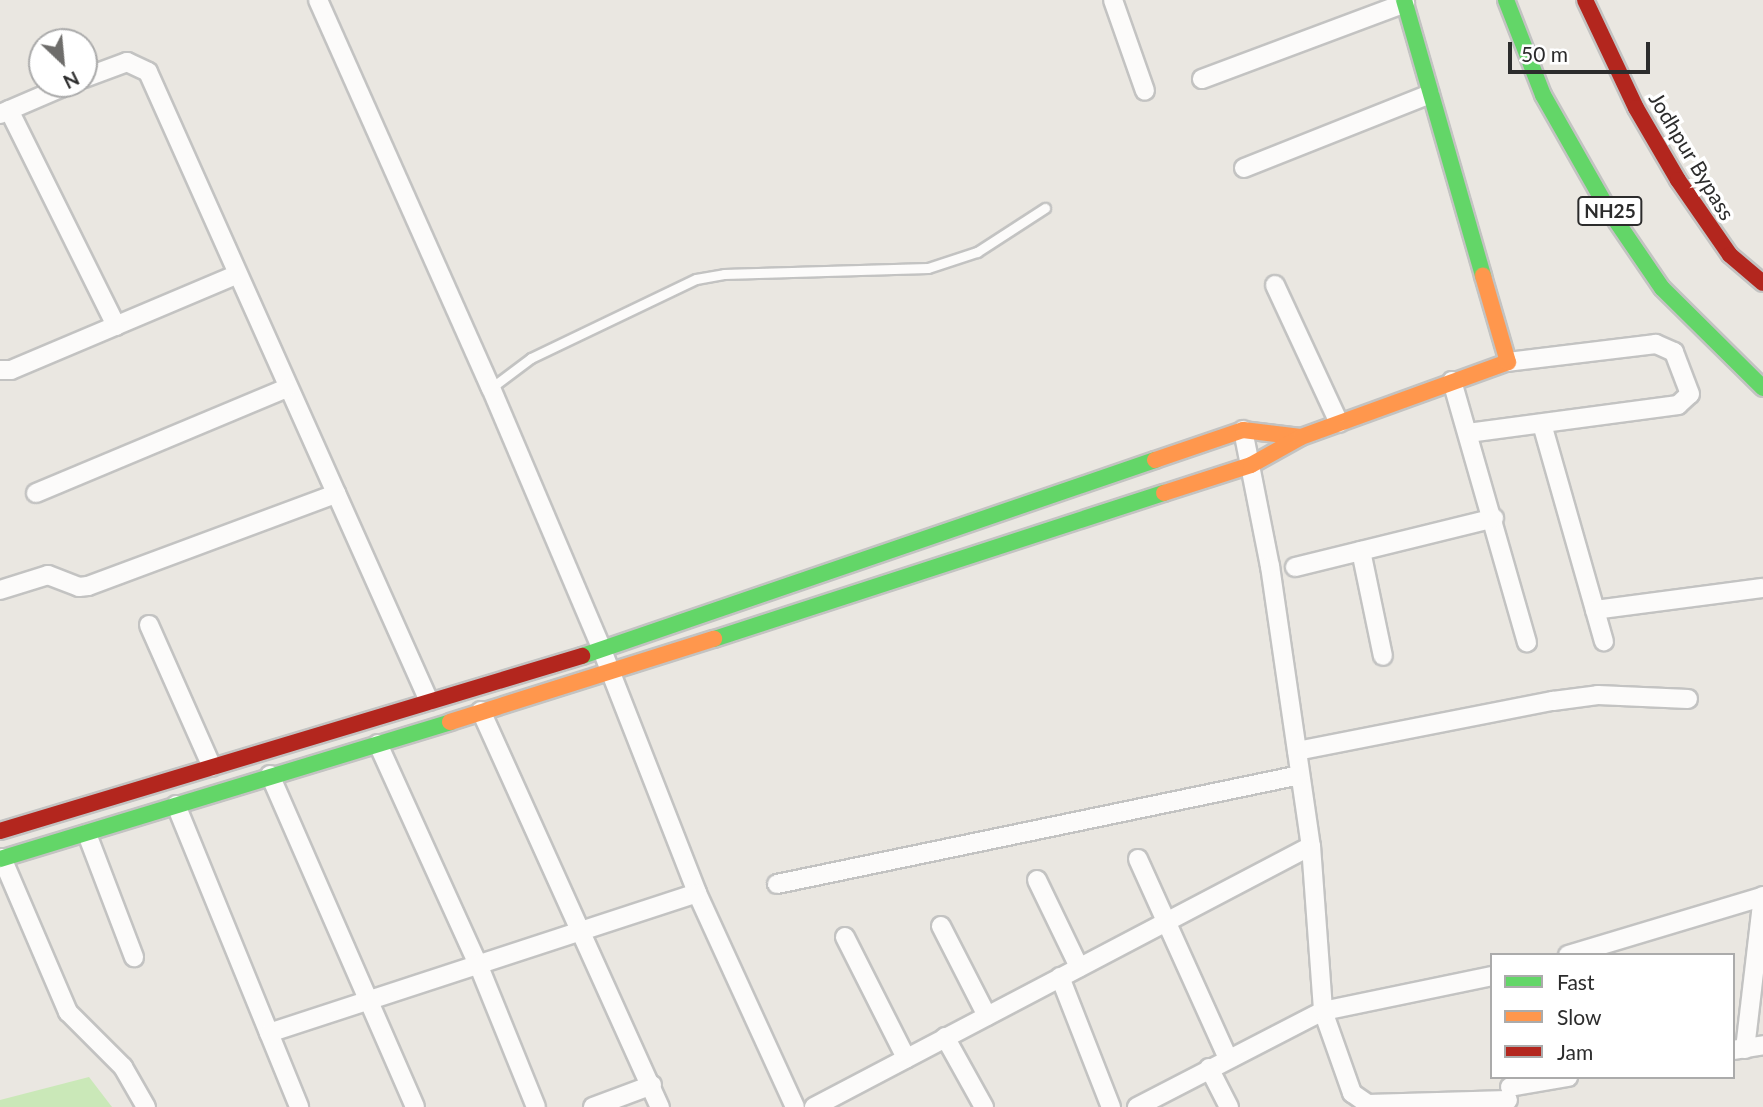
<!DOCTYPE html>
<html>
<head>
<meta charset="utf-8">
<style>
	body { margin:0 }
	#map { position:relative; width:1763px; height:1107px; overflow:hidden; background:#eae7e1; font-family:Lato,sans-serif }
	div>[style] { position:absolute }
	.green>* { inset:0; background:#cae8b8 }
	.roads { filter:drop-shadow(2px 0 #c3c3c2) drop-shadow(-2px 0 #c3c3c2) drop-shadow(0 2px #c3c3c2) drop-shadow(0 -2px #c3c3c2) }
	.lane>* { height:9px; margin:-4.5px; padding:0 4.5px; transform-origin:4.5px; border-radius:4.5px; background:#fcfbfa }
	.street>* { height:18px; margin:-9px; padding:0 9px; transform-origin:9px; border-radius:9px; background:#fcfbfa }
	.fast>* { height:16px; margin:-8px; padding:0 8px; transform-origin:8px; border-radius:8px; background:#63d668 }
	.slow>* { height:16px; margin:-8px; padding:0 8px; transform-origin:8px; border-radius:8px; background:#ff974d }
	.jam>* { height:16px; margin:-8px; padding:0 8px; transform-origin:8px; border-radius:8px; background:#b3261e }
	span { translate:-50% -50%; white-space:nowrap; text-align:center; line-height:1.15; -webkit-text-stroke:7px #fff; paint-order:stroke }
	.shield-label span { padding:2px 5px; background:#fff; border:2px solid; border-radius:5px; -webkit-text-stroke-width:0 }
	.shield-label { font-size:19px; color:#2c2c2c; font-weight:700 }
	.street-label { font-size:21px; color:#2c2c2c }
	.legend { position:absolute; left:1490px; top:953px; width:245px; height:126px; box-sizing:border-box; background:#fff; border:2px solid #ababab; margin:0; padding:9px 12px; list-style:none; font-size:21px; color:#2c2c2c }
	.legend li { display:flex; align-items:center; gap:14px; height:35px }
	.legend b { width:35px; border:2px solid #ababab }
	.north { position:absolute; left:28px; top:28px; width:70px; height:70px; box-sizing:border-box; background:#fff; border:2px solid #ababab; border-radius:50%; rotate:154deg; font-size:19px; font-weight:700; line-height:28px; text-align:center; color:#2c2c2c }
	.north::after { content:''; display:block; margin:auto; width:24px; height:32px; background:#6e6d6b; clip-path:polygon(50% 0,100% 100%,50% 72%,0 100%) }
	.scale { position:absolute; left:1508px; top:42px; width:142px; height:32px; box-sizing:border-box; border:4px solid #2c2c2c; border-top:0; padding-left:9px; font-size:21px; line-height:24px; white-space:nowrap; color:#2c2c2c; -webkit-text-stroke:5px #fff; paint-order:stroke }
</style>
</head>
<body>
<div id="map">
	<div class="green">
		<div style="clip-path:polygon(89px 1077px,112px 1107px,0 1107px,0 1100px)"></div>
	</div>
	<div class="roads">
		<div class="lane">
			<div style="left:491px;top:388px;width:50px;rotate:-36.9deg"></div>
			<div style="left:531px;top:358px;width:183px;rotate:-25.6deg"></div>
			<div style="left:696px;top:279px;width:28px;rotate:-10deg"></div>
			<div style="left:724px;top:274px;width:204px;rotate:-1.7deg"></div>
			<div style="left:928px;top:268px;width:52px;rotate:-18.1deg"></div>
			<div style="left:977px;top:252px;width:81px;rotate:-32.9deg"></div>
		</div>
		<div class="street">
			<div style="left:318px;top:0;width:425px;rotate:66deg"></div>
			<div style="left:491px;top:388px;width:285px;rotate:67deg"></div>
			<div style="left:602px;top:650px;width:261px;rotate:68.6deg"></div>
			<div style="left:697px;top:893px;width:235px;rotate:65.4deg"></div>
			<div style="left:1113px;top:0;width:96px;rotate:70.6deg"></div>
			<div style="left:84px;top:78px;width:46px;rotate:-20.4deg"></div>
			<div style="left:127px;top:62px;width:23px;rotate:25deg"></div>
			<div style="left:148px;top:72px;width:689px;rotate:65.93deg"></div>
			<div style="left:1202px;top:79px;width:217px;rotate:-20.5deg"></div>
			<div style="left:9px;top:110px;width:241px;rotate:63.6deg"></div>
			<div style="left:0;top:114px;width:76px;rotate:-23.2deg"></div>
			<div style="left:1244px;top:168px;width:200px;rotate:-21.7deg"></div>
			<div style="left:1275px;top:285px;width:152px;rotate:65.1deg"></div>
			<div style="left:0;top:370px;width:11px"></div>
			<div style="left:11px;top:370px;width:244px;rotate:-22.9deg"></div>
			<div style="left:1452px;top:381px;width:272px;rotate:74deg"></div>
			<div style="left:1542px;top:424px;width:226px;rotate:74.1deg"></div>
			<div style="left:1243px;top:430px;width:139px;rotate:78.8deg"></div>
			<div style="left:1270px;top:566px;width:283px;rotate:81.7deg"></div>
			<div style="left:1468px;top:433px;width:212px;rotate:-7.6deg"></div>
			<div style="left:1678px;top:405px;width:16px;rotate:-43deg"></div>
			<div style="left:1690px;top:394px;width:45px;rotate:-110.9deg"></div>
			<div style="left:1674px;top:352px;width:20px;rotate:-156deg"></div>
			<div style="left:1656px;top:344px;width:149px;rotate:173.1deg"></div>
			<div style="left:36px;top:493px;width:272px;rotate:-22.7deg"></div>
			<div style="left:1361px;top:551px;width:107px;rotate:78.2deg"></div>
			<div style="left:1295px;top:567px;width:205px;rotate:-13.8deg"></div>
			<div style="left:0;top:590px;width:50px;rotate:-17.4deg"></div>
			<div style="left:48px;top:575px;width:33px;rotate:21deg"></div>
			<div style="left:79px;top:587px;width:9px;rotate:-6deg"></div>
			<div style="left:88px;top:586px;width:265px;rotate:-20.4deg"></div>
			<div style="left:1595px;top:610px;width:169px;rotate:-7.5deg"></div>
			<div style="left:149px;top:625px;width:155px;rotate:66.1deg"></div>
			<div style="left:481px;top:711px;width:435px;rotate:65.7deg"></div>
			<div style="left:378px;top:744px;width:242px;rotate:65.6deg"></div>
			<div style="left:478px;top:964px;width:154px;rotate:67.9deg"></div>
			<div style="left:1297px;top:751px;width:261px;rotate:-11.1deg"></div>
			<div style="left:1553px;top:701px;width:45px;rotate:-7.6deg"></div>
			<div style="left:1598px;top:695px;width:90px;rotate:2.5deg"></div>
			<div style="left:270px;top:775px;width:362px;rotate:66.4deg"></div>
			<div style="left:176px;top:805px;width:326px;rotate:67.8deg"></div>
			<div style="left:87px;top:834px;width:132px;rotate:69.1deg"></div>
			<div style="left:2px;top:858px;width:168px;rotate:66.8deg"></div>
			<div style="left:68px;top:1012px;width:78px;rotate:45deg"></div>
			<div style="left:123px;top:1067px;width:46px;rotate:60.1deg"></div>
			<div style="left:1138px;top:859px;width:218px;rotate:65.7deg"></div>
			<div style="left:1037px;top:880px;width:97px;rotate:64.2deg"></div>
			<div style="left:777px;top:884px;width:534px;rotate:-11.77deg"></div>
			<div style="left:941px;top:926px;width:101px;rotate:62.9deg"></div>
			<div style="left:845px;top:937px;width:136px;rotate:63.2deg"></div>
			<div style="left:1568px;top:955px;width:202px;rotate:-16.7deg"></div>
			<div style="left:1060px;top:977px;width:140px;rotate:68.6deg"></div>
			<div style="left:269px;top:1033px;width:450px;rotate:-18.1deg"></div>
			<div style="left:945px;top:1037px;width:80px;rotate:60.9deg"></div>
			<div style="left:1745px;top:1049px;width:154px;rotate:-83.3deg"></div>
			<div style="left:1733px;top:1050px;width:30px;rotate:-9deg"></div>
			<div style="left:1209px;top:1068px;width:44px;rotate:62.9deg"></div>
			<div style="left:1510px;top:1087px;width:59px;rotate:-9.8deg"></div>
			<div style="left:593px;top:1107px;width:63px;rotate:-20.4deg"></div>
			<div style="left:814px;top:1107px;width:561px;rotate:-27.71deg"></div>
			<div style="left:1311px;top:846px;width:165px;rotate:85.8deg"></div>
			<div style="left:1323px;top:1011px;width:87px;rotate:70.5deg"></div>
			<div style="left:1352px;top:1093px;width:19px;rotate:35deg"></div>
			<div style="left:1368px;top:1104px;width:140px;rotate:-1.6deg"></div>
			<div style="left:1137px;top:1107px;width:209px;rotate:-27.3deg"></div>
			<div style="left:1323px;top:1011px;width:173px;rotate:-11.7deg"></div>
		</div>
		<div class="fast">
			<div style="left:1404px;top:0;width:287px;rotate:74deg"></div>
			<div style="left:1506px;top:0;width:102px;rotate:68.7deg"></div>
			<div style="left:1543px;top:95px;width:128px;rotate:60.4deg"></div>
			<div style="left:1606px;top:206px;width:99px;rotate:55.7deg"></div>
			<div style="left:1662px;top:288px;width:142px;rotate:44.7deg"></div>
			<div style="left:714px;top:639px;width:473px;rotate:-18deg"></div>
			<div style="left:582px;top:656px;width:606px;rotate:-18.88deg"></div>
			<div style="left:0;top:859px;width:470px;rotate:-16.9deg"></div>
		</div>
		<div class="slow">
			<div style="left:1155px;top:460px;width:93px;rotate:-18.8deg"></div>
			<div style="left:1243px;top:430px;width:58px;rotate:6.9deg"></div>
			<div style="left:1164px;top:493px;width:91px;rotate:-17.8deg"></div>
			<div style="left:1251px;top:465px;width:57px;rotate:-29.2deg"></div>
			<div style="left:1301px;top:437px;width:220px;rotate:-19.9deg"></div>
			<div style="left:1508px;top:362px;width:90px;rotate:-106.2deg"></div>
			<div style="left:450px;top:722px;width:277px;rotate:-17.5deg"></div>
		</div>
		<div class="jam">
			<div style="left:1585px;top:0;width:119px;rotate:64.7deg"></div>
			<div style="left:1636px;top:108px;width:83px;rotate:59.7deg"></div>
			<div style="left:1678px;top:180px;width:91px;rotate:55.3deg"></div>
			<div style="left:1730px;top:255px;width:43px;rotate:40.3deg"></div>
			<div style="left:0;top:831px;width:608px;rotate:-16.74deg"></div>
		</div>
	</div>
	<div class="shield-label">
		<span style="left:1610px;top:211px">NH25</span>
	</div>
	<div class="street-label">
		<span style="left:1692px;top:156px;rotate:59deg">Jodhpur Bypass</span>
	</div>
	<ul class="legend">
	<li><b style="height:9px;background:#63d668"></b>Fast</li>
	<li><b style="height:9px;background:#ff974d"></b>Slow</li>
	<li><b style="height:9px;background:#b3261e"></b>Jam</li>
	</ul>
	<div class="north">N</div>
	<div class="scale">50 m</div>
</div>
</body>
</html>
